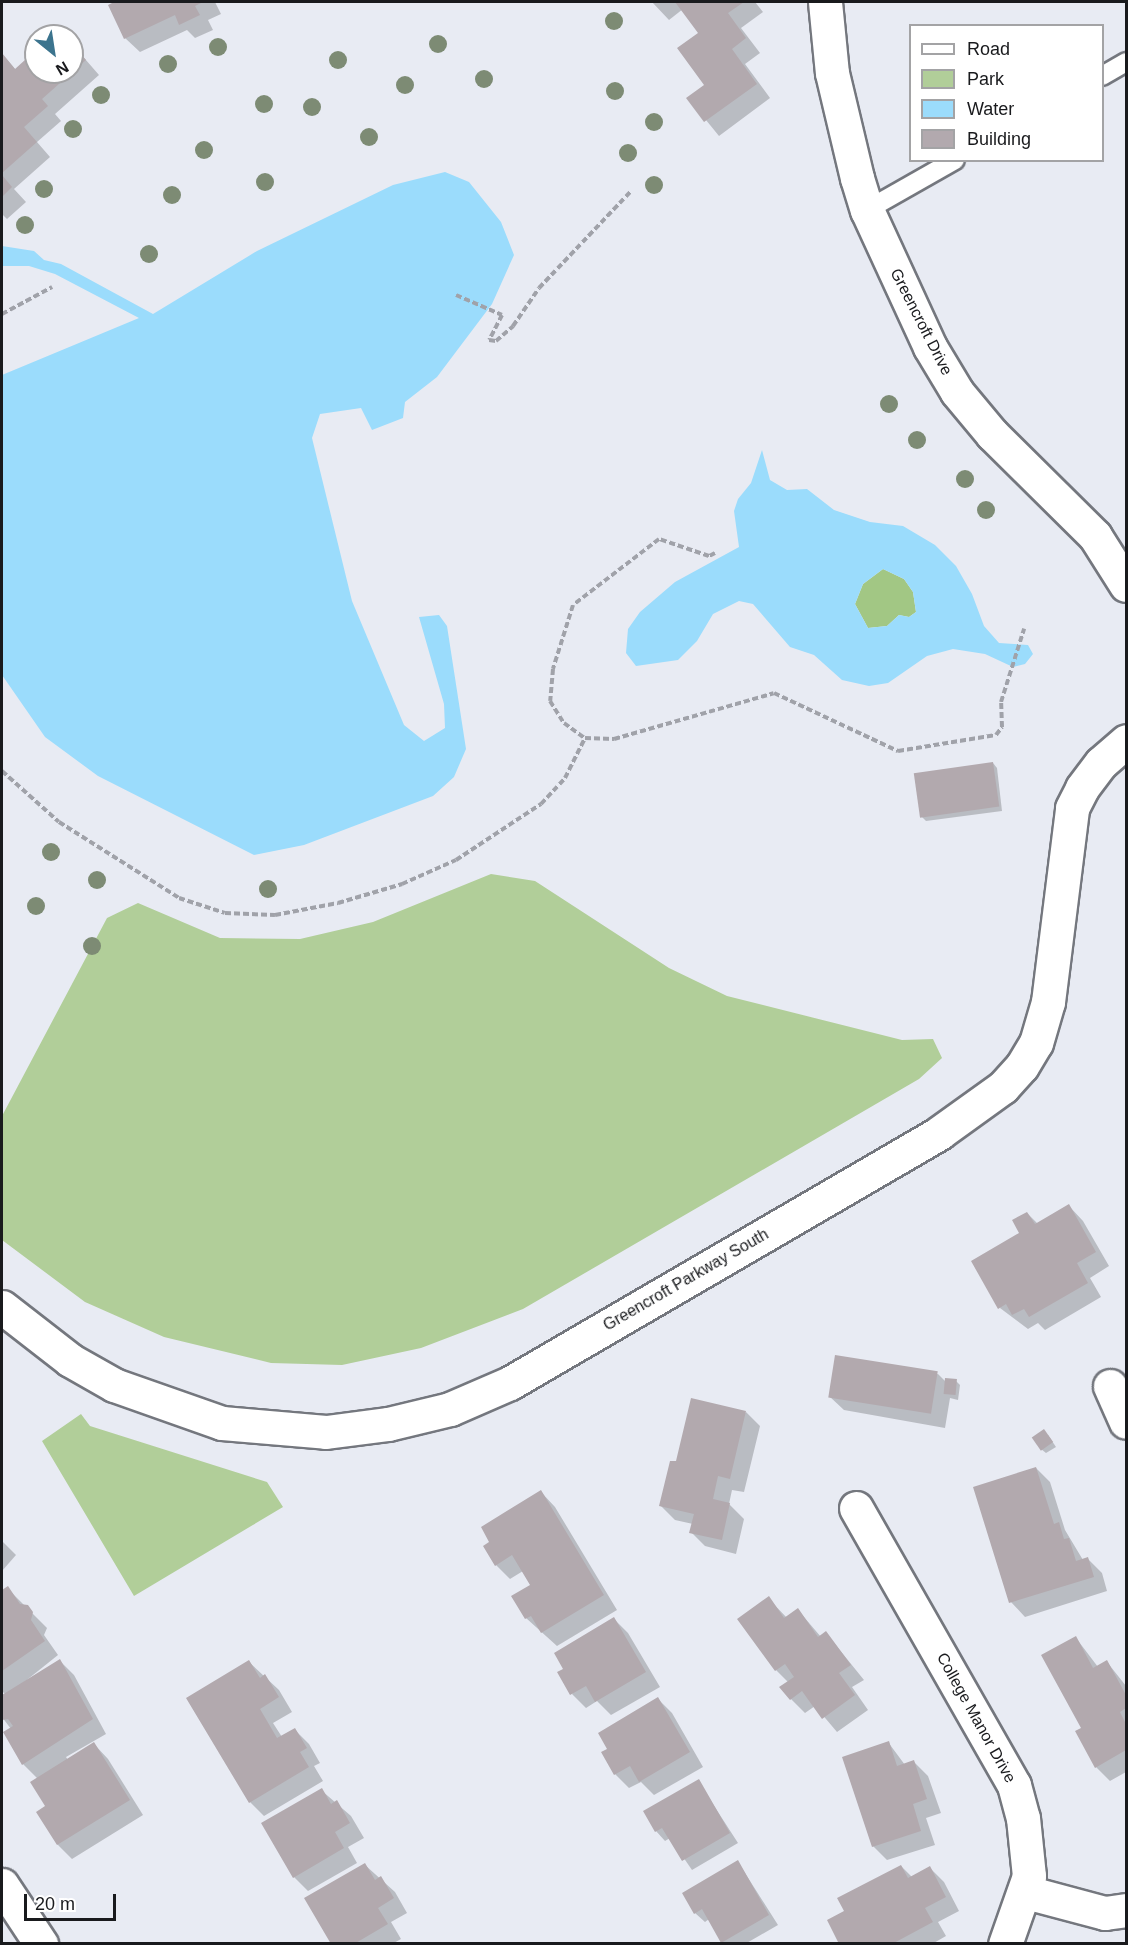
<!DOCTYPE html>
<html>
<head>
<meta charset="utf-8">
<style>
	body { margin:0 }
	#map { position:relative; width:1128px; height:1945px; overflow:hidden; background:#e8ebf3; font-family:Helvetica,sans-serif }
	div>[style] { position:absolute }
	.green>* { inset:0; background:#b1ce99 }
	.forest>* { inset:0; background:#a2c784 }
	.water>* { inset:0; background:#9bdcfc }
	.shadow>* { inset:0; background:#0003 }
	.building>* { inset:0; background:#b2a9ae; transform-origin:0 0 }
	.path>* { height:4px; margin-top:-2px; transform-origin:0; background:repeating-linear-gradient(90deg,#a0a2a9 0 6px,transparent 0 9px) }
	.roads { filter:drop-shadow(2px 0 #74777e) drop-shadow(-2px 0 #74777e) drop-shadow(0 2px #74777e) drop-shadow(0 -2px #74777e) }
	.lane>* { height:18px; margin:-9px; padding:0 9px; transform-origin:9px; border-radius:9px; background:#fff }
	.street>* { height:33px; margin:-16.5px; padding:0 16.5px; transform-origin:16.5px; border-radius:16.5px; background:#fff }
	.trees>* { width:18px; height:18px; margin:-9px; border-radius:50%; background:#7d8b74 }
	span { translate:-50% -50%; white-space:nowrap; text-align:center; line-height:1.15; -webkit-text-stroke:4.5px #fff; paint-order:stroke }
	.street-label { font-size:16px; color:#191a1d }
	.frame { position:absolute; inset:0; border:3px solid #191a1d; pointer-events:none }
	.legend { position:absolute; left:909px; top:24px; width:195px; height:138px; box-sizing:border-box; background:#fff; border:2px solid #a3a3a5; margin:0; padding:8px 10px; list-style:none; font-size:18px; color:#191a1d }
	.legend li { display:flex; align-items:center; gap:12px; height:30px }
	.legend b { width:30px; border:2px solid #a3a3a5 }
	.north { position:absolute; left:24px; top:24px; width:60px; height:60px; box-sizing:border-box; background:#fff; border:2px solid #a3a3a5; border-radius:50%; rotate:150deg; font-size:16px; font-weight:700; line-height:24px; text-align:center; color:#191a1d }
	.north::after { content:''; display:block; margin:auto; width:21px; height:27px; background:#3c748e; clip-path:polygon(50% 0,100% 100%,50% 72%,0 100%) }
	.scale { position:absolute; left:24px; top:1894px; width:92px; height:27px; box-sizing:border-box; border:3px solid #191a1d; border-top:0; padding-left:8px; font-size:18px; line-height:21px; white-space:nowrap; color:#191a1d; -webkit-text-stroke:4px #fff; paint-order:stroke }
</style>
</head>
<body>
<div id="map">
	<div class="green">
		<div style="clip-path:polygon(491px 874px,535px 881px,669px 968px,727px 996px,902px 1040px,933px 1039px,942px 1058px,919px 1079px,523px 1309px,421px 1348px,342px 1365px,271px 1363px,164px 1337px,85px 1302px,2px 1240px,2px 1116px,107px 918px,138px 903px,220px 938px,300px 939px,373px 922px)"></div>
		<div style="clip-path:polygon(81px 1414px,90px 1426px,267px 1482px,283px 1507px,134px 1596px,42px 1441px)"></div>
	</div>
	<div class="forest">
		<div style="clip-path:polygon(883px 569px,904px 579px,913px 592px,916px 612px,909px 617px,899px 615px,887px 626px,868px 628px,855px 604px,863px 584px)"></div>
	</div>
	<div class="water">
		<div style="clip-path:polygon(445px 172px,469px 182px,501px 222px,514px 255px,492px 304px,437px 377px,405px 402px,403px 418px,372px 430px,361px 408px,320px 414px,312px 438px,352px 601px,404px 725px,424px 741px,445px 728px,444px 704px,419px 617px,439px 615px,447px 626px,466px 749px,454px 777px,433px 796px,304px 845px,254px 855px,98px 776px,45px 737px,2px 675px,2px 375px,139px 318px,55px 274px,29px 266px,2px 266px,2px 246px,34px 251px,44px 260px,61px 264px,153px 314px,257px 251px,393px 185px)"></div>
		<div style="clip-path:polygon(evenodd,762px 450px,770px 480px,787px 490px,807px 489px,834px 510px,870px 522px,903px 526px,935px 545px,956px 566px,972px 594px,984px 626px,999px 643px,1028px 645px,1033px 654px,1025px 664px,1013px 667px,985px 654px,953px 649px,927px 656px,888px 683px,869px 686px,842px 680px,814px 655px,790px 647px,753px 604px,739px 601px,713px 614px,697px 641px,678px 660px,636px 666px,626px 653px,628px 629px,640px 612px,675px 582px,739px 547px,734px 511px,738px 499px,751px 483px,762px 450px,883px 569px,904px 579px,913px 592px,916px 612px,909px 617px,899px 615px,887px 626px,868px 628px,855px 604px,863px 584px,883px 569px)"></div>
	</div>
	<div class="shadow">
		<div style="clip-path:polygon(118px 2px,215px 2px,221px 14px,208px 20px,213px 30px,195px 38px,187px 30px,140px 52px,125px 38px,110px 5px)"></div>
		<div style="clip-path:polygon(652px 2px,755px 2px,763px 12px,741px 28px,760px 53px,745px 64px,770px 98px,719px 136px,688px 98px,706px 86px,700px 33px,683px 9px,669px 20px)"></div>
		<div style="clip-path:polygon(59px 32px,64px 36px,54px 36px)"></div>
		<div style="clip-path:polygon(72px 44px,99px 75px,55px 114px,61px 121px,37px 142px,50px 157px,14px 189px,26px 202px,7px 219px,2px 214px,2px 54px,16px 70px,36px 52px,36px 72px,72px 72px)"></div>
		<div style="clip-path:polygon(993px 763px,997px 768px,1002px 811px,926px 821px,922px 817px)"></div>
		<div style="clip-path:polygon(1069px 1206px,1083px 1221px,1109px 1266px,1090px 1278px,1101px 1297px,1045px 1330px,1038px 1323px,1028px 1329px,1000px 1308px,1027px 1213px,1038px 1224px)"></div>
		<div style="clip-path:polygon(938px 1374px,946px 1382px,956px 1381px,960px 1385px,958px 1400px,950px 1398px,945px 1428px,844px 1410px,829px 1396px)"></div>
		<div style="clip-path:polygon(746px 1412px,760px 1426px,744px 1492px,732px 1490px,729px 1504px,744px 1519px,736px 1554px,705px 1546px,691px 1532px,693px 1524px,675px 1520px,661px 1506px)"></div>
		<div style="clip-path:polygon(1048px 1435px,1056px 1447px,1046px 1453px,1041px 1449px)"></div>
		<div style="clip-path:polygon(1036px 1468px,1050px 1482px,1065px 1530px,1083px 1560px,1088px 1559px,1102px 1573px,1107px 1591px,1025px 1617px,1011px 1602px)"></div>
		<div style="clip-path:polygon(541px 1492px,555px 1507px,617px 1610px,557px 1646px,526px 1618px,532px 1585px,523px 1571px,510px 1579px,496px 1565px,491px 1542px)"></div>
		<div style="clip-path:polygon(2px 1541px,16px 1555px,2px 1571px)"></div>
		<div style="clip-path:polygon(7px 1588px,47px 1628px,44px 1635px,58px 1655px,23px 1683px,60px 1661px,74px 1675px,106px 1734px,66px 1757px,68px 1760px,94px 1744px,108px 1759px,143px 1815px,72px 1859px,58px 1845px,38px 1813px,47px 1807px,38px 1779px,23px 1764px,11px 1729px,2px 1717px,2px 1696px,5px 1694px,2px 1691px,2px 1592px)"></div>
		<div style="clip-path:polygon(768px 1598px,787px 1618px,798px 1610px,821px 1637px,826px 1633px,864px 1680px,852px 1687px,868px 1710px,837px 1732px,815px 1706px,805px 1713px,791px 1699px,788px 1682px,776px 1670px)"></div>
		<div style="clip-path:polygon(614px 1619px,628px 1633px,660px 1687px,611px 1715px,597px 1701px,586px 1708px,572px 1694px)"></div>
		<div style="clip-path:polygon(1076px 1638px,1098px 1667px,1107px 1662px,1126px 1686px,1126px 1772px,1110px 1781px,1096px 1767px,1083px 1729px)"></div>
		<div style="clip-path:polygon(249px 1662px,279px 1690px,292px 1712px,273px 1723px,282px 1737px,295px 1730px,309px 1744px,320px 1763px,314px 1766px,323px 1781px,264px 1816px,250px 1802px)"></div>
		<div style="clip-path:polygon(658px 1699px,672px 1713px,703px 1767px,654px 1795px,641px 1782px,629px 1788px,615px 1774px)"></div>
		<div style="clip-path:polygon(888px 1742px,905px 1765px,914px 1762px,928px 1776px,941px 1813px,926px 1818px,935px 1845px,887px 1860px,873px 1846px)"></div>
		<div style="clip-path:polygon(698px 1781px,738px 1843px,692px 1870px,670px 1838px,665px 1841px,656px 1831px)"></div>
		<div style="clip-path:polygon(321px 1790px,351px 1816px,364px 1838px,348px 1847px,357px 1863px,308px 1891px,294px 1877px)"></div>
		<div style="clip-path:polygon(738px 1862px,778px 1925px,745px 1944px,724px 1944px,709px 1919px,705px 1922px,695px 1913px)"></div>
		<div style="clip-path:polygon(365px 1865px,395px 1892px,407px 1913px,391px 1922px,401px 1939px,392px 1944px,332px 1944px)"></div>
		<div style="clip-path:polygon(901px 1866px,912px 1877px,930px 1868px,944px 1882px,959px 1911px,938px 1922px,946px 1936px,932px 1944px,841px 1944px,846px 1912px)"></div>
	</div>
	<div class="building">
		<div style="clip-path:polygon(114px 2px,203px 2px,195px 6px,200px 15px,179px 25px,175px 15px,124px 39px,108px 5px)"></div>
		<div style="clip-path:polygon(675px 2px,744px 2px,728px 13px,746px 38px,732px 49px,757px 84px,704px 122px,686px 98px,704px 85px,677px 48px,698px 33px)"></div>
		<div style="clip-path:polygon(72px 44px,86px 60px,42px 99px,48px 106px,24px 127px,37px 142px,2px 173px,2px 53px,15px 69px,36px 50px,36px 72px,72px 72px)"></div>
		<div style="clip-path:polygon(2px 175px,12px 187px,2px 197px)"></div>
		<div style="left:993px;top:762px;width:45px;height:80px;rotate:82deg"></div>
		<div style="clip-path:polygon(1069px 1204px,1096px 1252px,1077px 1263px,1088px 1283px,1029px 1317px,1024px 1309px,1012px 1315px,1006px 1304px,998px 1309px,971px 1261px,1019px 1233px,1012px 1220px,1027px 1212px,1035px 1224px)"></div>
		<div style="left:835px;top:1355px;width:104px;height:43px;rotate:9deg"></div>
		<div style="left:945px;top:1378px;width:12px;height:16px;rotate:5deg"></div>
		<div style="clip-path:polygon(691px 1398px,746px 1411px,730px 1479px,718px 1476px,713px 1499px,730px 1503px,722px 1540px,689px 1533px,694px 1514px,659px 1506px,670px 1461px,676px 1461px)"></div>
		<div style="left:1044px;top:1429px;width:16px;height:15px;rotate:55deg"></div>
		<div style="clip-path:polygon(1036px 1467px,1054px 1524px,1059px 1522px,1064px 1539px,1069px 1538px,1076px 1561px,1088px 1557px,1094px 1577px,1009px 1603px,973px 1487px)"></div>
		<div style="clip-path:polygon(541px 1490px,604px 1595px,541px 1633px,531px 1616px,525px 1619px,511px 1596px,530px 1585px,512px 1555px,495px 1566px,483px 1546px,489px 1542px,481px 1527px)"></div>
		<div style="clip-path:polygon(8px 1586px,20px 1604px,28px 1605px,33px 1612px,31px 1620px,45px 1641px,2px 1671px,2px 1590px)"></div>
		<div style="clip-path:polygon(769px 1596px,784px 1618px,798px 1608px,818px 1637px,826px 1631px,851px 1665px,839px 1673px,855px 1695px,822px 1719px,802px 1691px,790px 1700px,779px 1687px,794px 1677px,785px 1664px,775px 1671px,737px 1619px)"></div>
		<div style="clip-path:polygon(614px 1617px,646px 1672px,595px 1702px,586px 1686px,570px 1695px,557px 1672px,563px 1669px,554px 1653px)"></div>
		<div style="clip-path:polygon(1076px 1636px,1093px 1668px,1107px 1660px,1126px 1695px,1126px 1708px,1120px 1712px,1126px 1724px,1126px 1750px,1095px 1768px,1075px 1731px,1081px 1728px,1041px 1655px)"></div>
		<div style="clip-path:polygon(60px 1659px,93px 1719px,22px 1765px,3px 1732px,13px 1726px,8px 1719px,2px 1720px,2px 1695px)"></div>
		<div style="clip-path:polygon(249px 1660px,260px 1678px,265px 1674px,279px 1697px,260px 1709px,277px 1738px,295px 1728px,307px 1748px,300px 1752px,309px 1767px,249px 1803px,186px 1698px)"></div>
		<div style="clip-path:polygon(658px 1697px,690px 1752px,639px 1782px,630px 1766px,614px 1775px,601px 1752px,607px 1749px,598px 1733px)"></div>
		<div style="clip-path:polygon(889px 1741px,897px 1766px,914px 1760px,927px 1799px,913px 1804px,921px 1831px,872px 1847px,842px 1757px)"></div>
		<div style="clip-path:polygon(94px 1742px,130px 1800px,57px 1845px,36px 1812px,45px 1806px,30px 1782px)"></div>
		<div style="clip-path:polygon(699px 1779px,730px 1833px,682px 1861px,662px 1828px,655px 1832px,643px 1811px)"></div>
		<div style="clip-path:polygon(322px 1788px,331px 1804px,337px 1800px,350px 1823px,335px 1832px,344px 1848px,293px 1878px,261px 1823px)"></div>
		<div style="clip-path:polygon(738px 1860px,769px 1915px,721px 1943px,702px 1909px,694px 1914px,682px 1893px)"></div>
		<div style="clip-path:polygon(365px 1863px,375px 1880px,381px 1876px,394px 1898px,378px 1908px,388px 1924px,354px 1944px,331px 1944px,304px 1898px)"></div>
		<div style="clip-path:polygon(901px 1865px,908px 1878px,930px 1866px,946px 1897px,925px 1908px,933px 1922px,892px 1944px,839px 1944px,827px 1920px,844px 1911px,837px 1898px)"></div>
	</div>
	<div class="path">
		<div style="left:456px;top:295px;width:50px;rotate:23.5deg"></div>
		<div style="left:502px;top:315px;width:28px;rotate:117deg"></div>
		<div style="left:489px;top:340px;width:7px;rotate:8deg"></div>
		<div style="left:496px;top:341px;width:23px;rotate:-41deg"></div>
		<div style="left:513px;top:326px;width:46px;rotate:-55.6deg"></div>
		<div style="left:539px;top:288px;width:134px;rotate:-46.5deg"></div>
		<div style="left:2px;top:314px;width:57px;rotate:-28.4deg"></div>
		<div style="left:715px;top:553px;width:7px;rotate:153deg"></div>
		<div style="left:709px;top:556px;width:53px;rotate:-161.2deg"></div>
		<div style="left:659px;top:539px;width:108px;rotate:142.5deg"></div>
		<div style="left:573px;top:605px;width:67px;rotate:107.4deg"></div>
		<div style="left:553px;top:669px;width:32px;rotate:95deg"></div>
		<div style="left:550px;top:701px;width:26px;rotate:58deg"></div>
		<div style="left:564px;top:723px;width:26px;rotate:36deg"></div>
		<div style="left:585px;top:738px;width:29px;rotate:2deg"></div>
		<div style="left:614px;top:739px;width:166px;rotate:-16deg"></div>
		<div style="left:774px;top:693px;width:137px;rotate:25.1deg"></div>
		<div style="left:898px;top:751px;width:99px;rotate:-9.3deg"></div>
		<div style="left:996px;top:735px;width:10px;rotate:-53deg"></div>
		<div style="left:1002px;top:727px;width:25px;rotate:-92deg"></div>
		<div style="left:1001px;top:702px;width:77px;rotate:-72.5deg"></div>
		<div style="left:2px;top:771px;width:76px;rotate:41.8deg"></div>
		<div style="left:59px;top:822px;width:142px;rotate:32.3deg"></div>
		<div style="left:179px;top:898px;width:48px;rotate:18.1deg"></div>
		<div style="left:225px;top:913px;width:50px;rotate:2.3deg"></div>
		<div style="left:275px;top:915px;width:64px;rotate:-10.8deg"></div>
		<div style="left:338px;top:903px;width:67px;rotate:-16.5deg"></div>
		<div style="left:402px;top:884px;width:59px;rotate:-24deg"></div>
		<div style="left:456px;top:860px;width:102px;rotate:-33.4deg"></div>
		<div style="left:541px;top:804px;width:35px;rotate:-47deg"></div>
		<div style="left:565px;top:778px;width:45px;rotate:-63.4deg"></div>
	</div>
	<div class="roads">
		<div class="lane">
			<div style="left:1102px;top:76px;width:28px;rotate:-30deg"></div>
			<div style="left:867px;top:210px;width:101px;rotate:-29.6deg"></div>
		</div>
		<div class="street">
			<div style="left:825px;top:2px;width:71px;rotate:84.4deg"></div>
			<div style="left:832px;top:73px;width:108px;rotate:76.6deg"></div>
			<div style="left:857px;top:178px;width:34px;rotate:73deg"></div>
			<div style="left:867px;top:210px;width:151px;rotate:65.3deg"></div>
			<div style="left:930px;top:347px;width:52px;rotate:59deg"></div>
			<div style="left:957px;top:392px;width:55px;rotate:50.2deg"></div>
			<div style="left:992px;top:434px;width:145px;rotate:44.7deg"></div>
			<div style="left:1095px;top:536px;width:58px;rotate:57.7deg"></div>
			<div style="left:2px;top:1307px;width:86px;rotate:37.9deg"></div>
			<div style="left:70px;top:1360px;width:51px;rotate:29.6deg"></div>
			<div style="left:114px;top:1385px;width:114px;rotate:19.4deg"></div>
			<div style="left:222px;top:1423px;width:104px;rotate:4.9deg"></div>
			<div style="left:326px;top:1432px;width:63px;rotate:-7.4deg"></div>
			<div style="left:388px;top:1424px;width:64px;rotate:-13.6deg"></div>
			<div style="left:450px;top:1409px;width:65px;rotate:-23.4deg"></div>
			<div style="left:510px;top:1383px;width:497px;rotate:-30.2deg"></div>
			<div style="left:939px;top:1133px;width:79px;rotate:-35.7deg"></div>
			<div style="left:1003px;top:1087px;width:28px;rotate:-48deg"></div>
			<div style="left:1022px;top:1066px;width:27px;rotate:-59deg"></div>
			<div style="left:1036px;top:1043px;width:43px;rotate:-73.7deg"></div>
			<div style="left:1048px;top:1002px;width:195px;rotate:-82.9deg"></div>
			<div style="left:1072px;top:808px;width:22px;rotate:-63deg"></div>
			<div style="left:1082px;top:788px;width:31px;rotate:-53deg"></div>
			<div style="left:1101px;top:763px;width:33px;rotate:-41deg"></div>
			<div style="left:1110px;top:1386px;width:39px;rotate:66deg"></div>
			<div style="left:856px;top:1508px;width:319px;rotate:60.3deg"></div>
			<div style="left:1014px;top:1785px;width:34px;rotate:75deg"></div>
			<div style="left:1023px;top:1818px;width:58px;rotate:84.1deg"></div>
			<div style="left:1029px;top:1876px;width:72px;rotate:109.4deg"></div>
			<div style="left:2px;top:1885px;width:71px;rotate:56.5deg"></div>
			<div style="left:1026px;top:1892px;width:82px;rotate:14.9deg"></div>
			<div style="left:1105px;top:1913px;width:21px;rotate:-8deg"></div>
		</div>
	</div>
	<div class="trees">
		<div style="left:614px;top:21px"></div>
		<div style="left:438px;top:44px"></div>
		<div style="left:218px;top:47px"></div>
		<div style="left:338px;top:60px"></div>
		<div style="left:168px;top:64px"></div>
		<div style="left:484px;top:79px"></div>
		<div style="left:405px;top:85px"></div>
		<div style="left:615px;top:91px"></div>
		<div style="left:101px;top:95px"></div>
		<div style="left:264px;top:104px"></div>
		<div style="left:312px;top:107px"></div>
		<div style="left:654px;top:122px"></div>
		<div style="left:73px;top:129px"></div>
		<div style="left:369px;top:137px"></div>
		<div style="left:204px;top:150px"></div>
		<div style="left:628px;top:153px"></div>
		<div style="left:265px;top:182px"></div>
		<div style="left:654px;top:185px"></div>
		<div style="left:44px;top:189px"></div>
		<div style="left:172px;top:195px"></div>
		<div style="left:25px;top:225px"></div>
		<div style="left:149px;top:254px"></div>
		<div style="left:889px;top:404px"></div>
		<div style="left:917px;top:440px"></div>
		<div style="left:965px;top:479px"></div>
		<div style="left:986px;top:510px"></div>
		<div style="left:51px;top:852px"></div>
		<div style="left:97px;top:880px"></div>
		<div style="left:268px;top:889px"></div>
		<div style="left:36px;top:906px"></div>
		<div style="left:92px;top:946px"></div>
	</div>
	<div class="street-label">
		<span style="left:921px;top:322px;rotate:63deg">Greencroft Drive</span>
		<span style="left:686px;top:1280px;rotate:-30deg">Greencroft Parkway South</span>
		<span style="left:976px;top:1718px;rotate:61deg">College Manor Drive</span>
	</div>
	<div class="frame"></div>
	<ul class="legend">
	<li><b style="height:8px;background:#fff"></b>Road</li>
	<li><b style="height:16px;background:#b1ce99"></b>Park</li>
	<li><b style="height:16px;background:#9bdcfc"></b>Water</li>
	<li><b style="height:16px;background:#b2a9ae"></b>Building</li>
	</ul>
	<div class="north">N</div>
	<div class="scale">20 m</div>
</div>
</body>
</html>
